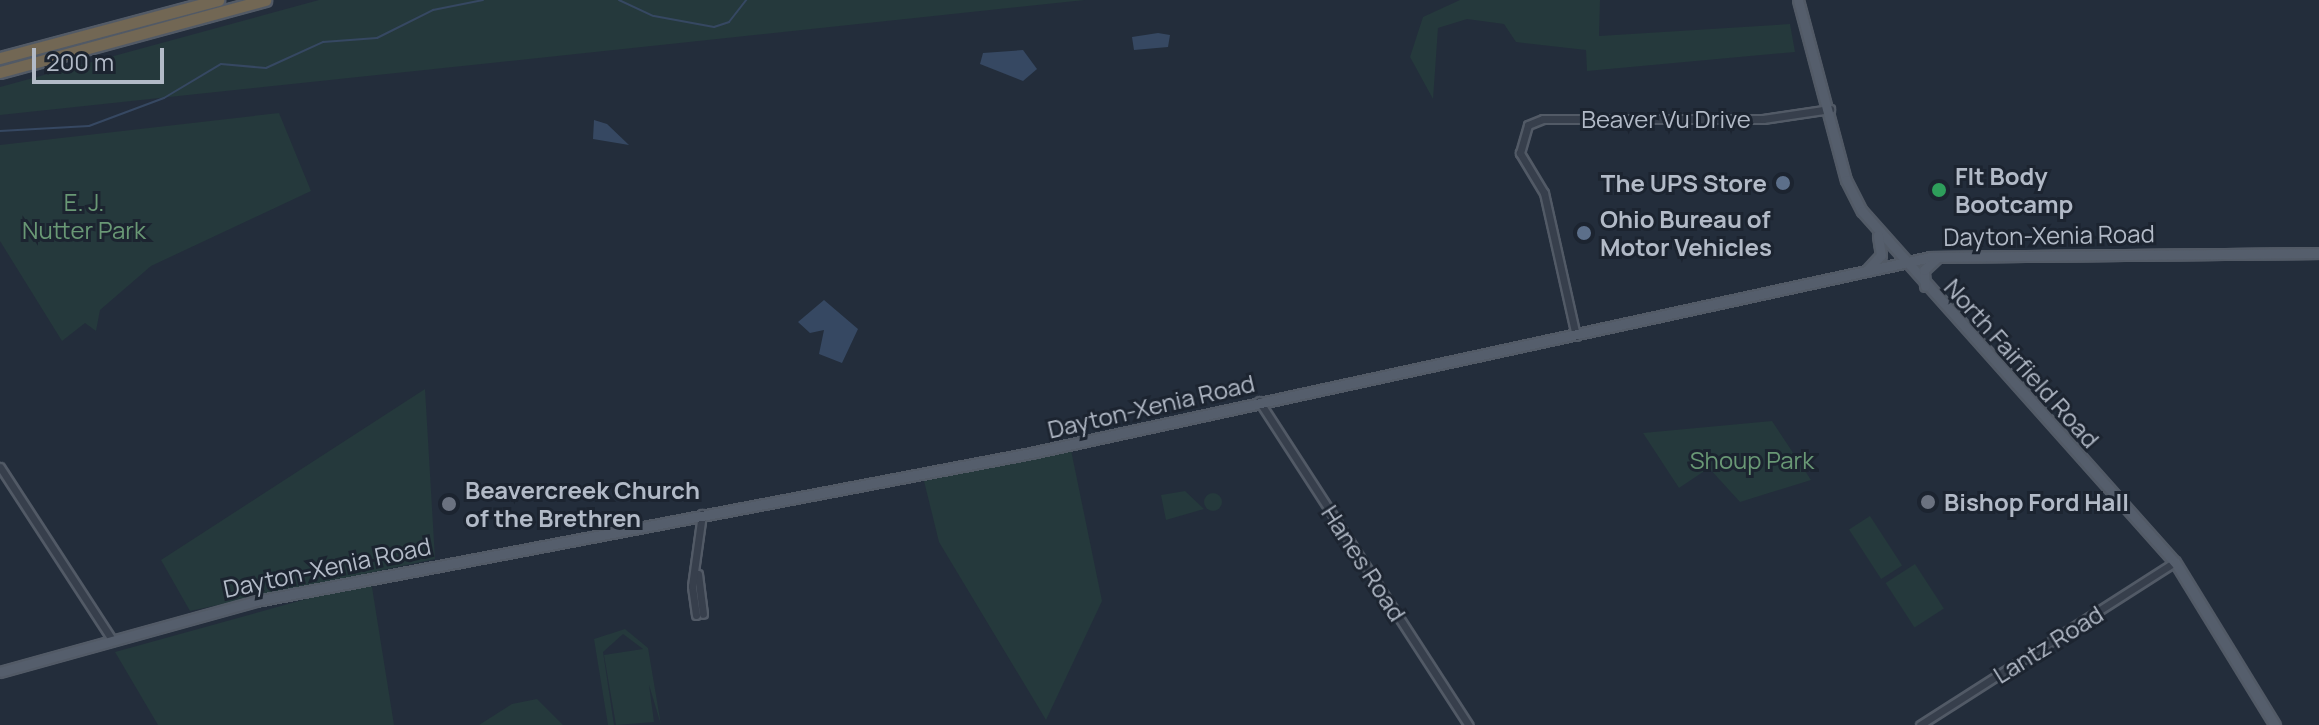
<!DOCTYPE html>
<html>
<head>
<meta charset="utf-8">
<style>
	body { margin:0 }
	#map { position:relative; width:2319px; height:725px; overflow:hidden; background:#232d3b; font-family:Manrope,sans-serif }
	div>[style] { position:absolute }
	.green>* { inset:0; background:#25393c; transform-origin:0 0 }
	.round { border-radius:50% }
	.water>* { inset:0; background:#364862 }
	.stream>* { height:2px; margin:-1px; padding:0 1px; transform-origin:1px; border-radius:1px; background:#364862 }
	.roads { filter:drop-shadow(2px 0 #525a66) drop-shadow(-2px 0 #525a66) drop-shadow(0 2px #525a66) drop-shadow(0 -2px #525a66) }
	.minor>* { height:7px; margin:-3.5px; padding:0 3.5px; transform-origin:3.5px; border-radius:3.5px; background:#373f4c }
	.major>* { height:9px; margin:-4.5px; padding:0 4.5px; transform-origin:4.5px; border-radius:4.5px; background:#555e6c }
	.highway>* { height:11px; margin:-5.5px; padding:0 5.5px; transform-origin:5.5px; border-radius:5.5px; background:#726754 }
	.dots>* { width:22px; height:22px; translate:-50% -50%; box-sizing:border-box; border:4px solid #1c2430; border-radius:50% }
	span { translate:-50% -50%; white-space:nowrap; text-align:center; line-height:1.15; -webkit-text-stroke:6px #1c2430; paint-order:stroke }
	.street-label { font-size:24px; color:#b2bac7 }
	.poi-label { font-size:24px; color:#b2bac7; font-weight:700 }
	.left { translate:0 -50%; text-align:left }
	.right { translate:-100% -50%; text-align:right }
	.park-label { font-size:24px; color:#699875 }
	.scale { position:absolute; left:32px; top:48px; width:132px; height:36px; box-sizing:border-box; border:4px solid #b2bac7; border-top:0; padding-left:10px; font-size:24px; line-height:28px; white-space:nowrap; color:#b2bac7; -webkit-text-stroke:6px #1c2430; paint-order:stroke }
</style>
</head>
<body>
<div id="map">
	<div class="green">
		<div style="clip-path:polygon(319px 0,1085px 0,0 115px,0 87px)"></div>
		<div style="clip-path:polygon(1460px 0,1600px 0,1599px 36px,1790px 24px,1795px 52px,1587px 71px,1586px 50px,1516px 42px,1504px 24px,1467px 19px,1438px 28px,1433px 99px,1410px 57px,1423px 17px)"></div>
		<div style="clip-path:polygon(279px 113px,311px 191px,151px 266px,100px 310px,96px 331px,85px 323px,62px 341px,0 241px,0 145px)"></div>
		<div style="clip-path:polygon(425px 389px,435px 559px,190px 611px,161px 560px)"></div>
		<div style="clip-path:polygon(1772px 421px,1811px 480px,1740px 502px,1709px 468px,1679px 488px,1643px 433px)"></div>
		<div style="clip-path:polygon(1071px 450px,1102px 601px,1046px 720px,939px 542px,924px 481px)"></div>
		<div style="clip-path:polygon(1185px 491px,1204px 509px,1166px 520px,1161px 495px)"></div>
		<div class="round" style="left:1204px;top:493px;width:18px;height:18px"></div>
		<div style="left:1870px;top:516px;width:59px;height:25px;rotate:57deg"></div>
		<div style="left:1915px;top:564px;width:53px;height:35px;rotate:57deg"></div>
		<div style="clip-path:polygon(371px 581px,394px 725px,158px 725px,115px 652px)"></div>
		<div style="clip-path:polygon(625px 629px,648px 648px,661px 725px,649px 685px,654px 722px,616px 725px,604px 655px,643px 649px,623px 634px,603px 652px,614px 725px,608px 725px,594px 639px)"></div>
		<div style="clip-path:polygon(537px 699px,563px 725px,479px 725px,512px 704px)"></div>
	</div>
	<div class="water">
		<div style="clip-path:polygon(1158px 33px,1170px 35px,1168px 47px,1134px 50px,1132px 37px)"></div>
		<div style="clip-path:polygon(1023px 50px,1037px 69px,1023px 81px,980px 64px,983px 53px)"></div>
		<div style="clip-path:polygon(594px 120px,607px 124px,629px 145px,593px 139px)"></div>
		<div style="clip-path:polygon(824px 300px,858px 329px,842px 363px,819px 354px,824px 330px,810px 333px,798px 322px)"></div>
	</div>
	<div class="stream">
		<div style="left:619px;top:0;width:38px;rotate:25deg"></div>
		<div style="left:654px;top:16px;width:61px;rotate:10.4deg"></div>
		<div style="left:714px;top:27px;width:16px;rotate:-18deg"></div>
		<div style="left:729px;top:22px;width:28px;rotate:-52deg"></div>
		<div style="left:0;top:131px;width:89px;rotate:-3.2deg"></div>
		<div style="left:89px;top:126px;width:80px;rotate:-20.5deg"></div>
		<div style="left:164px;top:98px;width:66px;rotate:-30.8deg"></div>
		<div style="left:221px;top:64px;width:45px;rotate:5.1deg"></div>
		<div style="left:266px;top:68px;width:63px;rotate:-24.5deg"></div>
		<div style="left:323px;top:42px;width:54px;rotate:-4.2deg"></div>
		<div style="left:377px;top:38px;width:63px;rotate:-26.6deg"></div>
		<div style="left:433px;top:10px;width:51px;rotate:-11.3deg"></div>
	</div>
	<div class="roads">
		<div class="minor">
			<div style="left:1576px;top:336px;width:147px;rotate:-102.6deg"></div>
			<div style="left:1544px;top:193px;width:47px;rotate:-121deg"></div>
			<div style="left:1520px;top:153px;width:29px;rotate:-74deg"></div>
			<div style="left:1528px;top:125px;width:16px;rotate:-22deg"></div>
			<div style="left:1543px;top:119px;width:220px"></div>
			<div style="left:1763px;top:119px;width:68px;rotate:-8.5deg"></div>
			<div style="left:1259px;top:401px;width:386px;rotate:57.1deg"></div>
			<div style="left:0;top:467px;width:207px;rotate:57deg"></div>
			<div style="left:698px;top:574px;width:40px;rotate:82.9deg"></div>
			<div style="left:696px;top:615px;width:29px;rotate:-98deg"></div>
			<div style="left:692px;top:586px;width:73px;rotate:-82.1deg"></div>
			<div style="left:1920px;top:725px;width:303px;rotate:-32.6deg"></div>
		</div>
		<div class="major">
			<div style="left:1798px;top:0;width:186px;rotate:75.1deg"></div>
			<div style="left:1846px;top:180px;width:35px;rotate:63deg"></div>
			<div style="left:1862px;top:211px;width:470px;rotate:48.3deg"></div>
			<div style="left:2175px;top:562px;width:191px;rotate:58.5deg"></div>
			<div style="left:1868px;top:269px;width:19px;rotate:-47deg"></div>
			<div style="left:1881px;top:255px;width:20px;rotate:-99deg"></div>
			<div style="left:1925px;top:286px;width:16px;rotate:-94deg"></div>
			<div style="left:1924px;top:270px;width:19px;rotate:-43deg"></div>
			<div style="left:0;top:672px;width:266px;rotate:-15.5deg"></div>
			<div style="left:256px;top:601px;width:789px;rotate:-10.81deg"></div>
			<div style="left:1031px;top:453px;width:921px;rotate:-12.29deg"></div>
			<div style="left:1931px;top:257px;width:388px;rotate:-0.6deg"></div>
		</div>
		<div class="highway">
			<div style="left:0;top:58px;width:226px;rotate:-14.9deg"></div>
			<div style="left:0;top:72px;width:275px;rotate:-15.2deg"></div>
		</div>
	</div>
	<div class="dots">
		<div style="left:1783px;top:183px;background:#5c6f8a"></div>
		<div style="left:1939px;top:190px;background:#2e9e5b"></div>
		<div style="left:1584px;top:233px;background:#5c6f8a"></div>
		<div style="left:1928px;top:502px;background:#6b7280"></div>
		<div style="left:449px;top:504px;background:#6b7280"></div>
	</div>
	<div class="street-label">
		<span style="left:1666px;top:119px">Beaver Vu Drive</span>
		<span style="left:2049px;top:235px;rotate:-1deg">Dayton-Xenia Road</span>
		<span style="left:2022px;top:363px;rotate:48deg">North Fairfield Road</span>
		<span style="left:1151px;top:406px;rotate:-13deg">Dayton-Xenia Road</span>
		<span style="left:1364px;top:563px;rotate:57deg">Hanes Road</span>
		<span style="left:327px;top:567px;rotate:-12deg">Dayton-Xenia Road</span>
		<span style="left:2048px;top:644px;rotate:-32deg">Lantz Road</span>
	</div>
	<div class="poi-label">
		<span class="left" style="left:1955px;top:190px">FIt Body<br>Bootcamp</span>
		<span class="right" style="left:1767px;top:183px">The UPS Store</span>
		<span class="left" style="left:1600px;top:233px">Ohio Bureau of<br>Motor Vehicles</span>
		<span class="left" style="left:465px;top:504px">Beavercreek Church<br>of the Brethren</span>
		<span class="left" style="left:1944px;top:502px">Bishop Ford Hall</span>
	</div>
	<div class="park-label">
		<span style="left:84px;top:216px">E. J.<br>Nutter Park</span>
		<span style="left:1752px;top:460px">Shoup Park</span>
	</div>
	<div class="scale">200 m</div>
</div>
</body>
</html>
